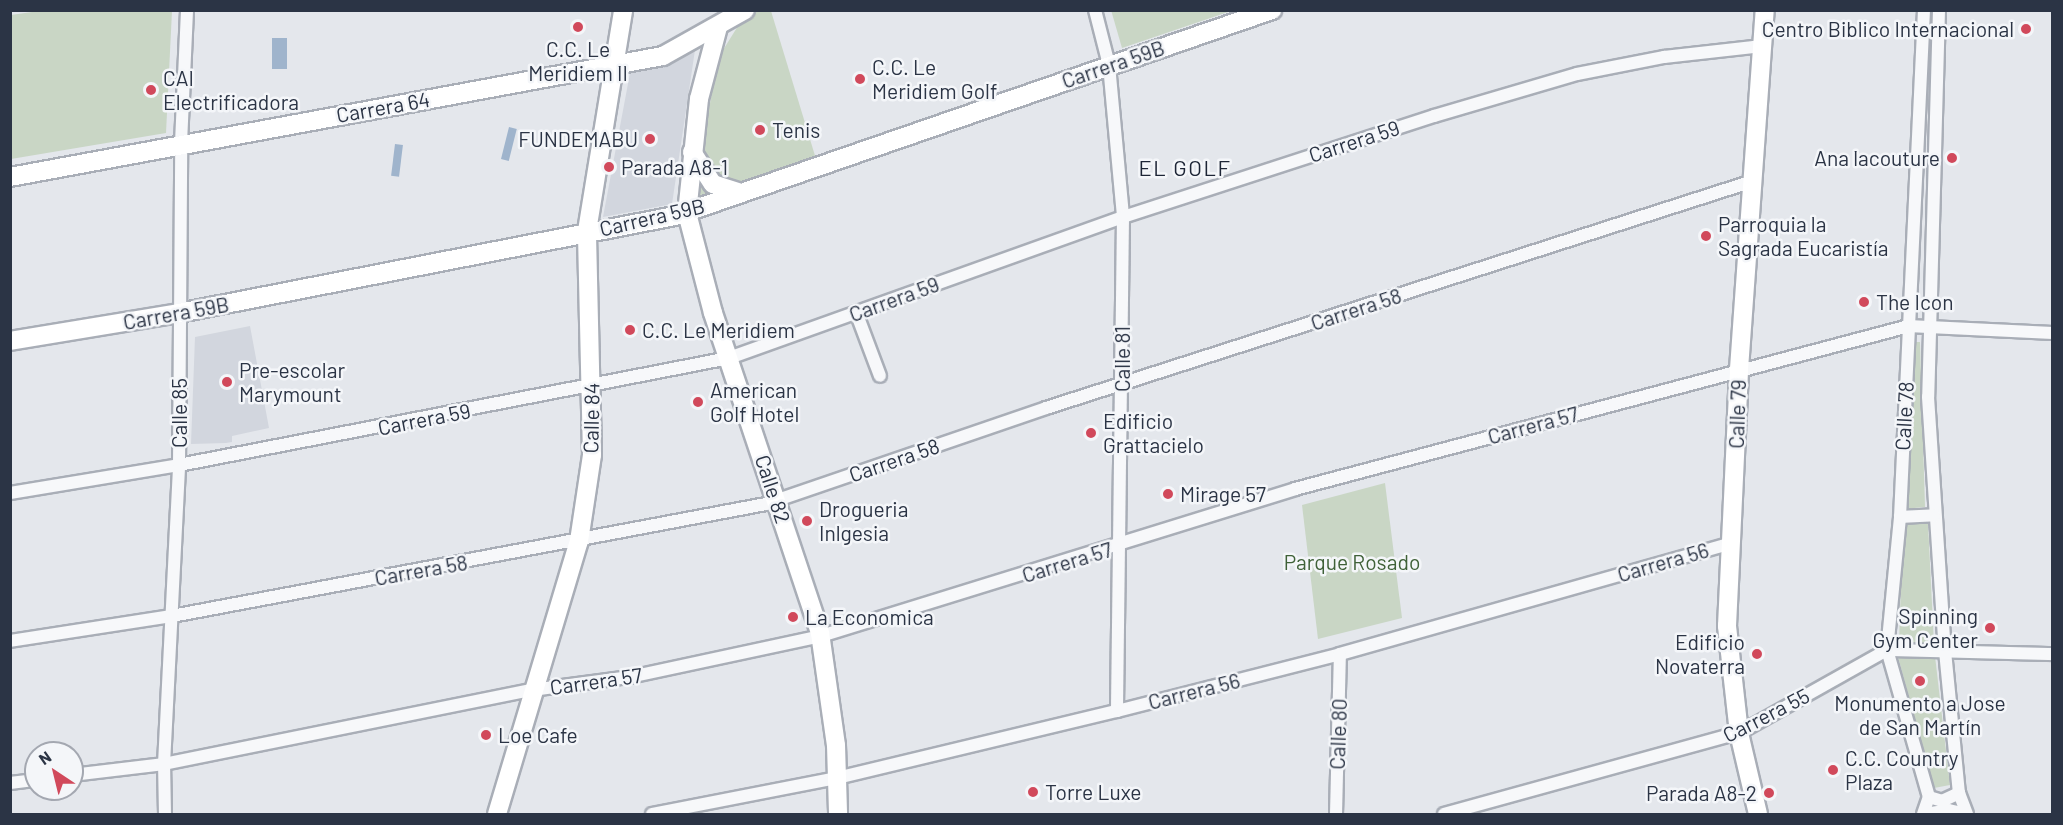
<!DOCTYPE html>
<html>
<head>
<meta charset="utf-8">
<style>
	body { margin:0 }
	#map { position:relative; width:2063px; height:825px; overflow:hidden; background:#e4e7ec; font-family:Barlow,sans-serif }
	div>[style] { position:absolute }
	.built>* { inset:0; background:#d2d6de }
	.green>* { inset:0; background:#c9d6c5 }
	.water>* { inset:0; background:#9fb4cc; transform-origin:0 0 }
	.roads { filter:drop-shadow(2px 0 #a9aeb7) drop-shadow(-2px 0 #a9aeb7) drop-shadow(0 2px #a9aeb7) drop-shadow(0 -2px #a9aeb7) }
	.street>* { height:12px; margin:-6px; padding:0 6px; transform-origin:6px; border-radius:6px; background:#f7f8fa }
	.secondary>* { height:18px; margin:-9px; padding:0 9px; transform-origin:9px; border-radius:9px; background:#fff }
	.dots>* { width:16px; height:16px; translate:-50% -50%; box-sizing:border-box; border:3px solid #f4f6f9; border-radius:50% }
	span { translate:-50% -50%; white-space:nowrap; text-align:center; line-height:1.15; -webkit-text-stroke:5px #f4f6f9; paint-order:stroke }
	.poi-label { font-size:21px; color:#2b3445 }
	.right { translate:-100% -50%; text-align:right }
	.left { translate:0 -50%; text-align:left }
	.street-label { font-size:21px; color:#2b3445 }
	.park-label { font-size:21px; color:#3f6138 }
	.neighbourhood-label { font-size:22px; color:#1d2536; letter-spacing:1.5px }
	.frame { position:absolute; inset:0; border:12px solid #2b3445; pointer-events:none }
	.north { position:absolute; left:24px; top:741px; width:60px; height:60px; box-sizing:border-box; background:#f4f6f9; border:2px solid #a4a8b1; border-radius:50%; rotate:325deg; font-size:16px; font-weight:700; line-height:24px; text-align:center; color:#2b3445 }
	.north::after { content:''; display:block; margin:auto; width:21px; height:27px; background:#d1495b; clip-path:polygon(50% 0,100% 100%,50% 72%,0 100%) }
</style>
</head>
<body>
<div id="map">
	<div class="built">
		<div style="clip-path:polygon(695px 50px,672px 204px,603px 217px,630px 73px,661px 67px)"></div>
		<div style="clip-path:polygon(250px 326px,269px 428px,232px 436px,232px 442px,226px 443px,191px 444px,195px 337px)"></div>
	</div>
	<div class="green">
		<div style="clip-path:polygon(1111px 10px,1231px 10px,1231px 11px,1122px 48px)"></div>
		<div style="clip-path:polygon(39px 11px,172px 11px,166px 133px,11px 159px,11px 15px)"></div>
		<div style="clip-path:polygon(758px 11px,771px 11px,816px 159px,692px 204px,718px 58px,738px 26px)"></div>
		<div style="clip-path:polygon(1911px 342px,1920px 342px,1925px 507px,1904px 509px)"></div>
		<div style="clip-path:polygon(1385px 483px,1402px 618px,1318px 639px,1302px 505px)"></div>
		<div style="clip-path:polygon(1928px 523px,1934px 645px,1899px 643px,1903px 524px)"></div>
		<div style="clip-path:polygon(1935px 656px,1950px 785px,1934px 788px,1898px 657px)"></div>
	</div>
	<div class="water">
		<div style="left:272px;top:38px;width:15px;height:31px"></div>
		<div style="left:509px;top:127px;width:8px;height:33px;rotate:14deg"></div>
		<div style="left:395px;top:144px;width:8px;height:32px;rotate:7deg"></div>
	</div>
	<div class="roads">
		<div class="street">
			<div style="left:1095px;top:10px;width:57px;rotate:75.7deg"></div>
			<div style="left:1109px;top:65px;width:153px;rotate:84.7deg"></div>
			<div style="left:1123px;top:217px;width:494px;rotate:90.7deg"></div>
			<div style="left:1939px;top:10px;width:387px;rotate:91.6deg"></div>
			<div style="left:1928px;top:397px;width:255px;rotate:86.2deg"></div>
			<div style="left:1945px;top:651px;width:143px;rotate:84.4deg"></div>
			<div style="left:1959px;top:793px;width:22px;rotate:69deg"></div>
			<div style="left:856px;top:312px;width:68px;rotate:69.4deg"></div>
			<div style="left:10px;top:493px;width:171px;rotate:-9.4deg"></div>
			<div style="left:179px;top:465px;width:560px;rotate:-11.01deg"></div>
			<div style="left:729px;top:358px;width:418px;rotate:-19.7deg"></div>
			<div style="left:1123px;top:217px;width:327px;rotate:-18deg"></div>
			<div style="left:1434px;top:116px;width:149px;rotate:-16.4deg"></div>
			<div style="left:1577px;top:74px;width:89px;rotate:-11.1deg"></div>
			<div style="left:1664px;top:57px;width:99px;rotate:-6.4deg"></div>
			<div style="left:1900px;top:517px;width:34px;rotate:-3deg"></div>
			<div style="left:10px;top:641px;width:164px;rotate:-8.8deg"></div>
			<div style="left:172px;top:616px;width:604px;rotate:-10.68deg"></div>
			<div style="left:766px;top:504px;width:296px;rotate:-18.9deg"></div>
			<div style="left:1046px;top:408px;width:743px;rotate:-17.8deg"></div>
			<div style="left:72px;top:775px;width:93px;rotate:-6.8deg"></div>
			<div style="left:164px;top:764px;width:375px;rotate:-11.4deg"></div>
			<div style="left:532px;top:690px;width:99px;rotate:-7.6deg"></div>
			<div style="left:630px;top:677px;width:195px;rotate:-12.1deg"></div>
			<div style="left:821px;top:636px;width:496px;rotate:-17.2deg"></div>
			<div style="left:1295px;top:489px;width:635px;rotate:-14.87deg"></div>
			<div style="left:1909px;top:326px;width:143px;rotate:2.8deg"></div>
			<div style="left:10px;top:783px;width:26px;rotate:-7deg"></div>
			<div style="left:1929px;top:797px;width:14px;rotate:17deg"></div>
			<div style="left:1942px;top:801px;width:19px;rotate:-25deg"></div>
			<div style="left:165px;top:814px;width:50px;rotate:-91.1deg"></div>
			<div style="left:164px;top:764px;width:299px;rotate:-87.1deg"></div>
			<div style="left:179px;top:465px;width:322px;rotate:-89.6deg"></div>
			<div style="left:181px;top:143px;width:133px;rotate:-87.4deg"></div>
			<div style="left:652px;top:814px;width:188px;rotate:-11deg"></div>
			<div style="left:837px;top:778px;width:288px;rotate:-13.5deg"></div>
			<div style="left:1117px;top:711px;width:230px;rotate:-14.3deg"></div>
			<div style="left:1340px;top:654px;width:406px;rotate:-15.8deg"></div>
			<div style="left:1336px;top:814px;width:160px;rotate:-88.6deg"></div>
			<div style="left:1444px;top:814px;width:306px;rotate:-15.4deg"></div>
			<div style="left:1739px;top:733px;width:170px;rotate:-29.3deg"></div>
			<div style="left:1887px;top:650px;width:165px;rotate:1.4deg"></div>
			<div style="left:1923px;top:814px;width:18px;rotate:-71deg"></div>
			<div style="left:1929px;top:797px;width:153px;rotate:-105.9deg"></div>
			<div style="left:1887px;top:650px;width:134px;rotate:-84.4deg"></div>
			<div style="left:1900px;top:517px;width:508px;rotate:-87.29deg"></div>
			<div style="left:1925px;top:814px;width:24px;rotate:-9deg"></div>
			<div style="left:1949px;top:810px;width:18px;rotate:13deg"></div>
		</div>
		<div class="secondary">
			<div style="left:718px;top:27px;width:74px;rotate:104.8deg"></div>
			<div style="left:699px;top:99px;width:115px;rotate:96deg"></div>
			<div style="left:687px;top:213px;width:103px;rotate:75.4deg"></div>
			<div style="left:713px;top:313px;width:337px;rotate:71.5deg"></div>
			<div style="left:820px;top:633px;width:113px;rotate:81.9deg"></div>
			<div style="left:836px;top:745px;width:69px;rotate:88.3deg"></div>
			<div style="left:692px;top:152px;width:38px;rotate:57deg"></div>
			<div style="left:713px;top:184px;width:28px;rotate:18deg"></div>
			<div style="left:10px;top:177px;width:664px;rotate:-10.5deg"></div>
			<div style="left:663px;top:56px;width:94px;rotate:-29.3deg"></div>
			<div style="left:10px;top:341px;width:171px;rotate:-9.4deg"></div>
			<div style="left:179px;top:313px;width:505px;rotate:-11.07deg"></div>
			<div style="left:675px;top:216px;width:632px;rotate:-19.04deg"></div>
			<div style="left:497px;top:814px;width:285px;rotate:-73.3deg"></div>
			<div style="left:579px;top:541px;width:87px;rotate:-81.4deg"></div>
			<div style="left:592px;top:455px;width:224px;rotate:-91.3deg"></div>
			<div style="left:587px;top:231px;width:224px;rotate:-80.7deg"></div>
			<div style="left:1758px;top:814px;width:83px;rotate:-103.2deg"></div>
			<div style="left:1739px;top:733px;width:108px;rotate:-96.4deg"></div>
			<div style="left:1727px;top:626px;width:257px;rotate:-87.3deg"></div>
			<div style="left:1739px;top:369px;width:360px;rotate:-85.9deg"></div>
		</div>
	</div>
	<div class="dots">
		<div style="left:578px;top:27px;background:#d1495b"></div>
		<div style="left:2026px;top:29px;background:#d1495b"></div>
		<div style="left:860px;top:79px;background:#d1495b"></div>
		<div style="left:151px;top:90px;background:#d1495b"></div>
		<div style="left:760px;top:130px;background:#d1495b"></div>
		<div style="left:650px;top:139px;background:#d1495b"></div>
		<div style="left:1952px;top:158px;background:#d1495b"></div>
		<div style="left:609px;top:167px;background:#d1495b"></div>
		<div style="left:1706px;top:236px;background:#d1495b"></div>
		<div style="left:1864px;top:302px;background:#d1495b"></div>
		<div style="left:630px;top:330px;background:#d1495b"></div>
		<div style="left:227px;top:382px;background:#d1495b"></div>
		<div style="left:698px;top:402px;background:#d1495b"></div>
		<div style="left:1091px;top:433px;background:#d1495b"></div>
		<div style="left:1168px;top:494px;background:#d1495b"></div>
		<div style="left:807px;top:521px;background:#d1495b"></div>
		<div style="left:793px;top:617px;background:#d1495b"></div>
		<div style="left:1990px;top:628px;background:#d1495b"></div>
		<div style="left:1757px;top:654px;background:#d1495b"></div>
		<div style="left:1920px;top:681px;background:#d1495b"></div>
		<div style="left:486px;top:735px;background:#d1495b"></div>
		<div style="left:1833px;top:770px;background:#d1495b"></div>
		<div style="left:1033px;top:792px;background:#d1495b"></div>
		<div style="left:1769px;top:793px;background:#d1495b"></div>
	</div>
	<div class="poi-label">
		<span class="right" style="left:2014px;top:29px">Centro Biblico Internacional</span>
		<span style="left:578px;top:61px">C.C. Le<br>Meridiem II</span>
		<span class="left" style="left:872px;top:79px">C.C. Le<br>Meridiem Golf</span>
		<span class="left" style="left:163px;top:90px">CAI<br>Electrificadora</span>
		<span class="left" style="left:772px;top:130px">Tenis</span>
		<span class="right" style="left:638px;top:139px">FUNDEMABU</span>
		<span class="right" style="left:1940px;top:158px">Ana lacouture</span>
		<span class="left" style="left:621px;top:167px">Parada A8-1</span>
		<span class="left" style="left:1718px;top:236px">Parroquia la<br>Sagrada Eucaristía</span>
		<span class="left" style="left:1876px;top:302px">The Icon</span>
		<span class="left" style="left:642px;top:330px">C.C. Le Meridiem</span>
		<span class="left" style="left:239px;top:382px">Pre-escolar<br>Marymount</span>
		<span class="left" style="left:710px;top:402px">American<br>Golf Hotel</span>
		<span class="left" style="left:1103px;top:433px">Edificio<br>Grattacielo</span>
		<span class="left" style="left:1180px;top:494px">Mirage 57</span>
		<span class="left" style="left:819px;top:521px">Drogueria<br>Inlgesia</span>
		<span class="right" style="left:1978px;top:628px">Spinning<br>Gym Center</span>
		<span class="left" style="left:805px;top:617px">La Economica</span>
		<span class="right" style="left:1745px;top:654px">Edificio<br>Novaterra</span>
		<span style="left:1920px;top:715px">Monumento a Jose<br>de San Martín</span>
		<span class="left" style="left:498px;top:735px">Loe Cafe</span>
		<span class="left" style="left:1845px;top:770px">C.C. Country<br>Plaza</span>
		<span class="left" style="left:1045px;top:792px">Torre Luxe</span>
		<span class="right" style="left:1757px;top:793px">Parada A8-2</span>
	</div>
	<div class="street-label">
		<span style="left:1113px;top:64px;rotate:-19deg">Carrera 59B</span>
		<span style="left:383px;top:107px;rotate:-10deg">Carrera 64</span>
		<span style="left:1354px;top:141px;rotate:-18deg">Carrera 59</span>
		<span style="left:652px;top:217px;rotate:-13deg">Carrera 59B</span>
		<span style="left:894px;top:299px;rotate:-20deg">Carrera 59</span>
		<span style="left:1356px;top:309px;rotate:-18deg">Carrera 58</span>
		<span style="left:176px;top:313px;rotate:-10deg">Carrera 59B</span>
		<span style="left:1122px;top:359px;rotate:-90deg">Calle 81</span>
		<span style="left:179px;top:413px;rotate:-90deg">Calle 85</span>
		<span style="left:1737px;top:414px;rotate:-88deg">Calle 79</span>
		<span style="left:1904px;top:416px;rotate:-87deg">Calle 78</span>
		<span style="left:591px;top:418px;rotate:-89deg">Calle 84</span>
		<span style="left:424px;top:419px;rotate:-11deg">Carrera 59</span>
		<span style="left:1533px;top:425px;rotate:-15deg">Carrera 57</span>
		<span style="left:894px;top:460px;rotate:-19deg">Carrera 58</span>
		<span style="left:773px;top:489px;rotate:72deg">Calle 82</span>
		<span style="left:1067px;top:562px;rotate:-17deg">Carrera 57</span>
		<span style="left:1663px;top:562px;rotate:-16deg">Carrera 56</span>
		<span style="left:421px;top:570px;rotate:-10deg">Carrera 58</span>
		<span style="left:596px;top:681px;rotate:-8deg">Carrera 57</span>
		<span style="left:1194px;top:691px;rotate:-14deg">Carrera 56</span>
		<span style="left:1766px;top:715px;rotate:-27deg">Carrera 55</span>
		<span style="left:1338px;top:734px;rotate:-88deg">Calle 80</span>
	</div>
	<div class="park-label">
		<span style="left:1352px;top:562px">Parque Rosado</span>
	</div>
	<div class="neighbourhood-label">
		<span style="left:1185px;top:168px">EL GOLF</span>
	</div>
	<div class="frame"></div>
	<div class="north">N</div>
</div>
</body>
</html>
